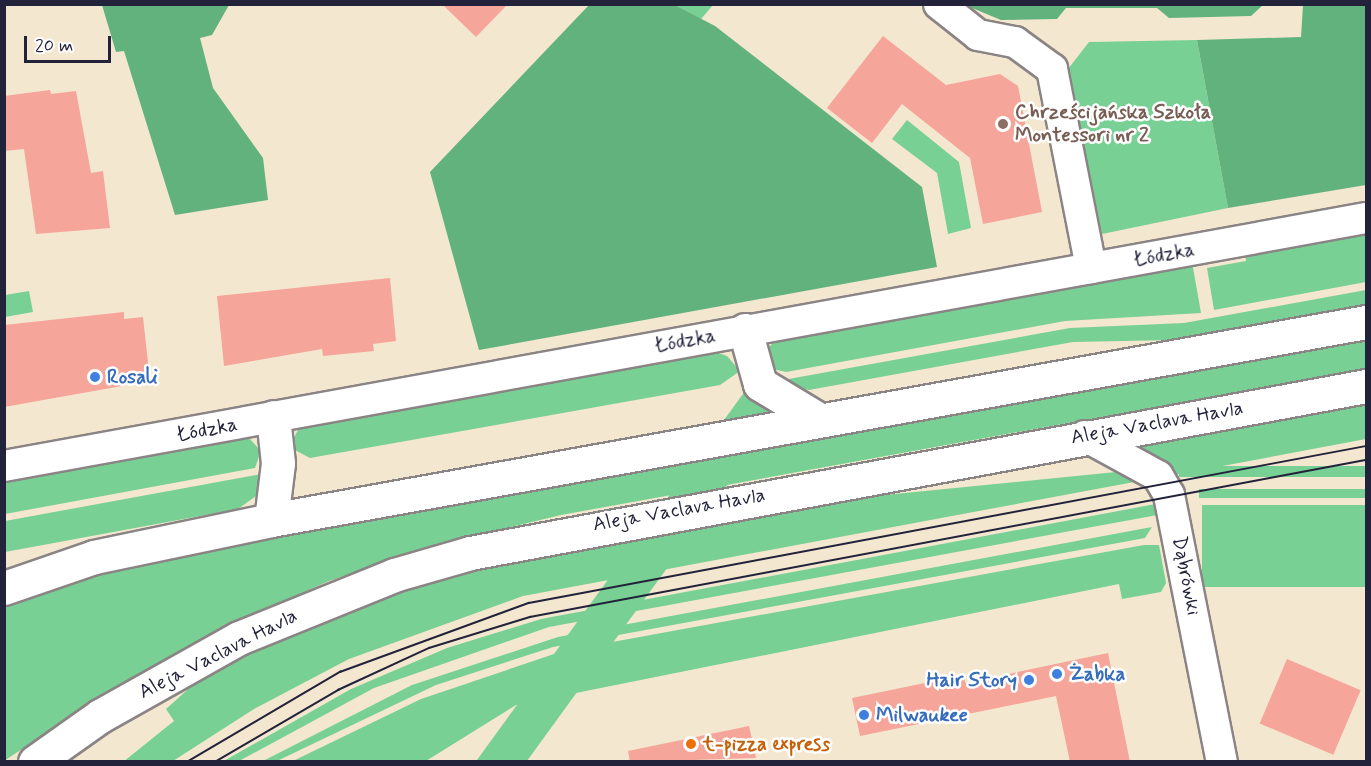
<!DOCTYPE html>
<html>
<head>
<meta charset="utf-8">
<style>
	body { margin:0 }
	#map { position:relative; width:1371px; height:766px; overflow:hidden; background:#f4e7cf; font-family:Mynerve,sans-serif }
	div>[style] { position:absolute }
	.green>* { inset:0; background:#79d094; transform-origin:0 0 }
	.forest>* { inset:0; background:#62b27e }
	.building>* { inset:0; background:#f5a59a; transform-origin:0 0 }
	.roads { filter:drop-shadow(2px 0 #8b8485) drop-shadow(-2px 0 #8b8485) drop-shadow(0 2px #8b8485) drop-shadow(0 -2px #8b8485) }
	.street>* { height:30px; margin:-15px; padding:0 15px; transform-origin:15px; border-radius:15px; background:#fff }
	.secondary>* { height:33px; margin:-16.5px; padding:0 16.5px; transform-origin:16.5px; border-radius:16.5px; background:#fff }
	.tram>* { height:1.5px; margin:-0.75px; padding:0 0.75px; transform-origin:0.75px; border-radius:0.75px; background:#22223b }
	.dots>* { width:16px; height:16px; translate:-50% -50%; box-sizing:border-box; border:3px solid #fff; border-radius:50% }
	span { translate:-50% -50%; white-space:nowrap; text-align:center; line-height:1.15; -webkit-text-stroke:5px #fff; paint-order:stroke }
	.education-label { font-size:20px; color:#785e54; font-weight:700 }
	.left { translate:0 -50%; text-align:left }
	.street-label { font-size:20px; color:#22223b }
	.shop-label { font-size:20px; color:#366cbe; font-weight:700 }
	.right { translate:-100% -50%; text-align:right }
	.food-label { font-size:20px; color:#c56008; font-weight:700 }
	.frame { position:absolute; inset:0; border:6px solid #22223b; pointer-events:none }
	.scale { position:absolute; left:24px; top:36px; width:87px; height:27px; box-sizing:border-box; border:3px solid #22223b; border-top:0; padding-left:8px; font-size:18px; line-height:21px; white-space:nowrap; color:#22223b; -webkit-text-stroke:4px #fff; paint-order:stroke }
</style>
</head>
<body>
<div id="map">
	<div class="green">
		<div style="clip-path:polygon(675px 5px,713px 5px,701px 19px)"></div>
		<div style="clip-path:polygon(1197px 40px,1228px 208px,1102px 234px,1068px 69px,1089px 42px)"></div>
		<div style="clip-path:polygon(907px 120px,959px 162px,971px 228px,948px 234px,937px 173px,892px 139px)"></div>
		<div style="clip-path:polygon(1366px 230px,1366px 282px,1214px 310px,1207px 268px,1246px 261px,1245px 252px)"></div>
		<div style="clip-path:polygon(1192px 262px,1201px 313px,1065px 321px,786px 372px,764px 367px,766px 350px,776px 340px)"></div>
		<div style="clip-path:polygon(1366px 290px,1366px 305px,1174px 340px,1073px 342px,809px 390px,772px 382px,1070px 328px,1184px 323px)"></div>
		<div style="clip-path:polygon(29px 291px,33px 312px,5px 317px,5px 295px)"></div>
		<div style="clip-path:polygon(1366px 338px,1366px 369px,561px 515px,428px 547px,329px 581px,217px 631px,121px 684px,4px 761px,4px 603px,74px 580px,219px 545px)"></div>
		<div style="clip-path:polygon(712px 351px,727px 356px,740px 371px,720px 385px,310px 458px,289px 447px,300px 426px)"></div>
		<div style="left:748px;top:387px;width:41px;height:466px;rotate:36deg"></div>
		<div style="clip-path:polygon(1366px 402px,1366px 439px,1169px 476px,1122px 447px)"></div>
		<div style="clip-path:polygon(248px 437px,261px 451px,255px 468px,5px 514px,5px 480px)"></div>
		<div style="left:1366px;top:466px;width:11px;height:187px;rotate:90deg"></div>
		<div style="clip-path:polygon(1116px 472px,1145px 480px,523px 596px,349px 659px,254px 709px,173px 761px,123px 762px,174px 721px,166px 709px,205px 674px,342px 611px,469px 570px,814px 502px)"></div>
		<div style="clip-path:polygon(267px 473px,260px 493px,238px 509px,5px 552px,5px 521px)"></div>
		<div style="left:1366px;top:489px;width:9px;height:167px;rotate:90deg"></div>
		<div style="clip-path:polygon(1161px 503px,1163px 514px,549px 627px,374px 688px,239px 761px,222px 762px,351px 689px,447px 648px,541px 619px)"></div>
		<div style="left:1366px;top:505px;width:82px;height:164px;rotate:90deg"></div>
		<div style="clip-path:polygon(1152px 527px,1145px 538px,553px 647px,436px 685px,277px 761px,263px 761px,412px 685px,558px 637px)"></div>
		<div style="clip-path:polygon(1144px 545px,1159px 545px,1166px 583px,1161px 592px,1122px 599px,1119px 584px,516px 705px,426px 761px,293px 761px,421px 699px,563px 651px)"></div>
	</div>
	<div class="forest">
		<div style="clip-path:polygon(102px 5px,229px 5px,212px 35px,200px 38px,213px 88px,263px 158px,268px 200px,175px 215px,124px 51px,116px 52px)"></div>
		<div style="clip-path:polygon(589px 5px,675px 5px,715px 26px,922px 187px,937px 267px,479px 350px,430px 172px)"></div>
		<div style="clip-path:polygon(965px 5px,1263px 5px,1251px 16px,1169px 18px,1157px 8px,1066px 8px,1057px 19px,1001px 20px)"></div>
		<div style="clip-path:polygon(1303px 5px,1366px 5px,1366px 185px,1228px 208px,1197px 40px,1301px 37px)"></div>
	</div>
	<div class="building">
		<div style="clip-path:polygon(442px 4px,508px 4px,476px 37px)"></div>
		<div style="clip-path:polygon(883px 36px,946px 85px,1000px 74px,1018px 86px,1042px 212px,983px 224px,970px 158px,902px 104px,872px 143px,827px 108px)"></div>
		<div style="clip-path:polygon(50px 90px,51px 94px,76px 91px,91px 173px,103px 171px,110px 228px,36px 234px,24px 149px,4px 151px,4px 96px)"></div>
		<div style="clip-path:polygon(390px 278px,396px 341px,373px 344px,374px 351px,323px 356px,322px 349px,224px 366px,217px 296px)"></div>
		<div style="clip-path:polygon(124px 312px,124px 319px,143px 317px,150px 381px,4px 407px,4px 325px)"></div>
		<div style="clip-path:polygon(1108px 653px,1130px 762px,1070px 762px,1056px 696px,860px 736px,852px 698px,964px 675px,965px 683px)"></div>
		<div style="left:1287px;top:659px;width:80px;height:70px;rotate:23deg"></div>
		<div style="clip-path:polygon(749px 726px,756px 758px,630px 762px,628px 751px)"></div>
	</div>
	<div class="roads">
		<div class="street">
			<div style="left:939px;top:4px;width:50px;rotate:38.5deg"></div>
			<div style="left:978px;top:35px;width:38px;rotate:11deg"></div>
			<div style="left:1015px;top:42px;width:46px;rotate:36.1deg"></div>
			<div style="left:1052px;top:69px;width:203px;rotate:78.9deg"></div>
			<div style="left:1085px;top:436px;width:83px;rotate:28.7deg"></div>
			<div style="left:1158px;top:476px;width:22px;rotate:60deg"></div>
			<div style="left:1169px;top:495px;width:272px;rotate:78.8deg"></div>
			<div style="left:4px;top:466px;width:1384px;rotate:-10.32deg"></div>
		</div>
		<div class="secondary">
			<div style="left:745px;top:330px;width:56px;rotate:74.5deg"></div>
			<div style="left:760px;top:384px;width:68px;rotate:31.1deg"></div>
			<div style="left:271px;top:520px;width:57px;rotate:-83deg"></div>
			<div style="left:278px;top:463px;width:46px;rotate:-96.2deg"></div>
			<div style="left:4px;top:588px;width:95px;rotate:-19deg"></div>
			<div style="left:94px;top:557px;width:181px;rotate:-11.8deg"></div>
			<div style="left:271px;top:520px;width:1113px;rotate:-10.25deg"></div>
			<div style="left:35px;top:762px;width:80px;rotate:-35.3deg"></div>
			<div style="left:100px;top:716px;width:159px;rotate:-29.3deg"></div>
			<div style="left:239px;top:638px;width:167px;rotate:-22.1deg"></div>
			<div style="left:394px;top:575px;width:79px;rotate:-16.1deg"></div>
			<div style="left:470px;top:553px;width:911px;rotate:-10.56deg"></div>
		</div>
	</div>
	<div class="tram">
		<div style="left:187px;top:762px;width:178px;rotate:-30.5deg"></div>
		<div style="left:340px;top:672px;width:201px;rotate:-20.1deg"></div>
		<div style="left:529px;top:603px;width:852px;rotate:-10.62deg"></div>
		<div style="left:215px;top:762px;width:143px;rotate:-30.3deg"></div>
		<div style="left:338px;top:690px;width:100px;rotate:-24.8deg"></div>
		<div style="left:429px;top:648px;width:106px;rotate:-17.1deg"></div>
		<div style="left:530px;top:617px;width:851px;rotate:-10.64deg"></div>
	</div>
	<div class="dots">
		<div style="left:1003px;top:124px;background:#8d6e63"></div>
		<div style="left:95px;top:377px;background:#3f7fe0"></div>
		<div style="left:1057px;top:674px;background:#3f7fe0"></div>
		<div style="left:1029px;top:680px;background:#3f7fe0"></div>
		<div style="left:864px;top:715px;background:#3f7fe0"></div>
		<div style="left:691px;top:744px;background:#e8710a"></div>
	</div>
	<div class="education-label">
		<span class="left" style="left:1015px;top:124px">Chrześcijańska Szkoła<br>Montessori nr 2</span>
	</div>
	<div class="street-label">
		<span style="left:1164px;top:255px;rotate:-10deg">Łódzka</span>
		<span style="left:685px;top:341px;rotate:-10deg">Łódzka</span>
		<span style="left:1157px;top:423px;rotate:-10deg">Aleja Vaclava Havla</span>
		<span style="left:207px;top:430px;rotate:-11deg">Łódzka</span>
		<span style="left:679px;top:510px;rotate:-10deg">Aleja Vaclava Havla</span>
		<span style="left:1186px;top:576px;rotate:79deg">Dąbrówki</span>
		<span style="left:218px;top:654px;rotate:-27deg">Aleja Vaclava Havla</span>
	</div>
	<div class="shop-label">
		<span class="left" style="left:107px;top:377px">Rosali</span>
		<span class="left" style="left:1069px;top:674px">Żabka</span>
		<span class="right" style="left:1017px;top:680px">Hair Story</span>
		<span class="left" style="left:876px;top:715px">Milwaukee</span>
	</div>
	<div class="food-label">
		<span class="left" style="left:703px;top:744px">t-pizza express</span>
	</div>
	<div class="frame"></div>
	<div class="scale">20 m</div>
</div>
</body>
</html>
